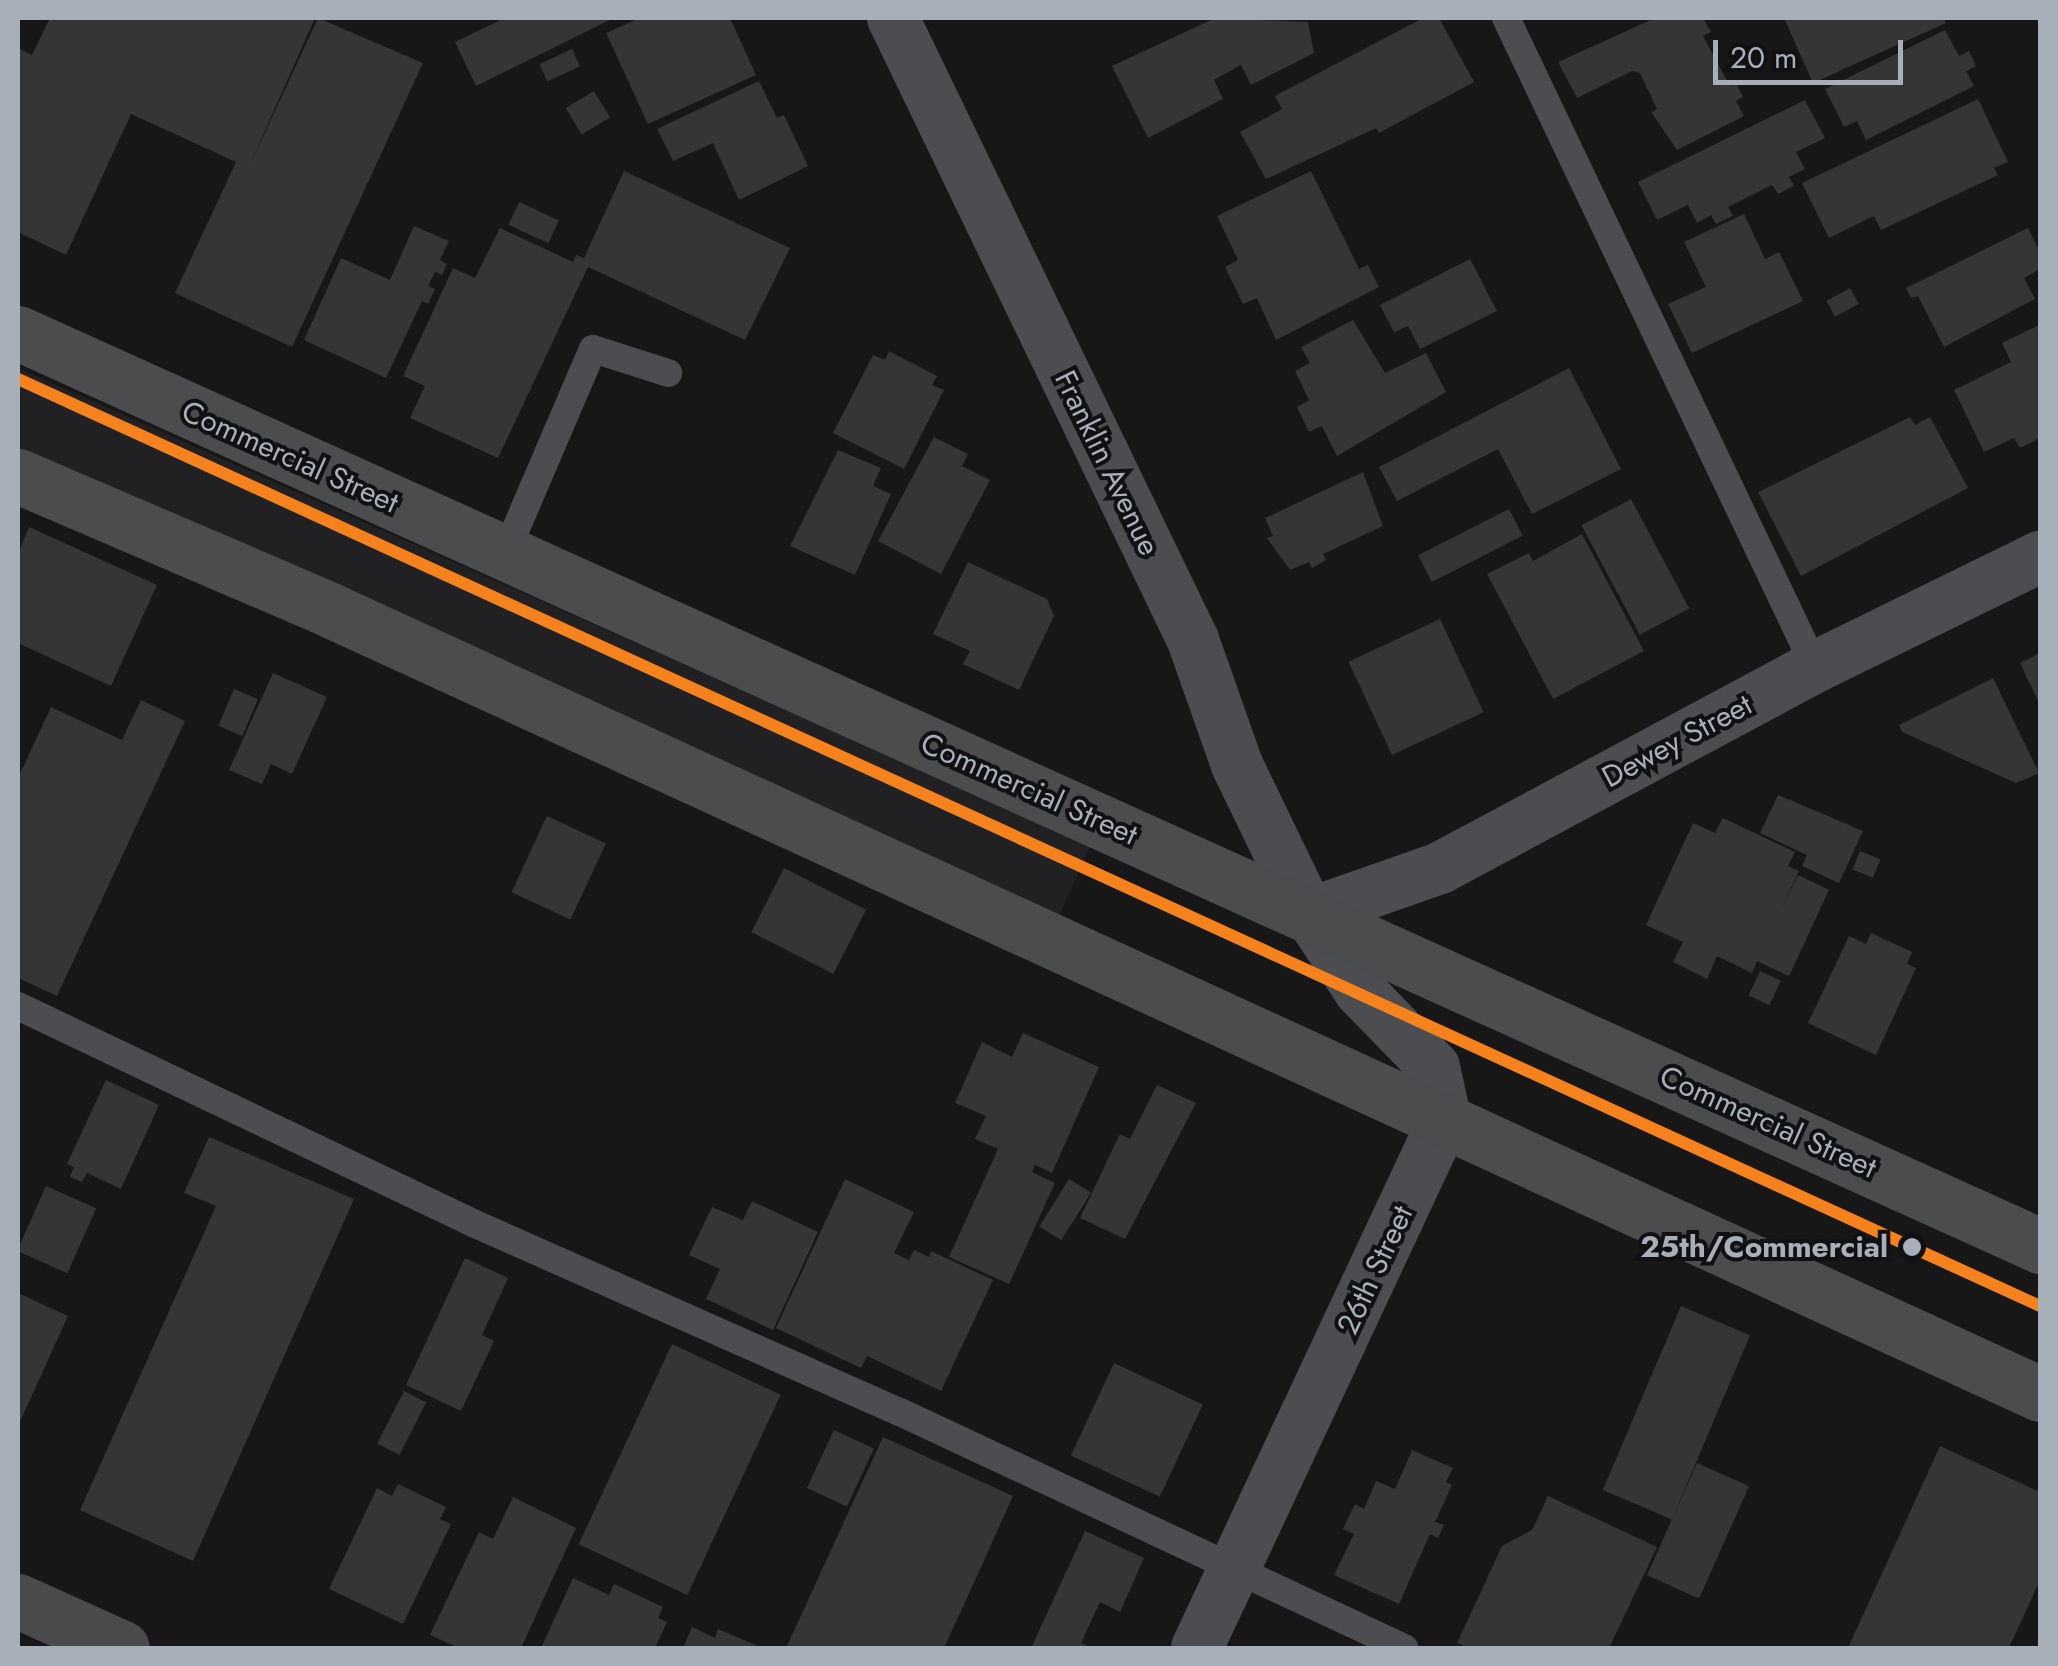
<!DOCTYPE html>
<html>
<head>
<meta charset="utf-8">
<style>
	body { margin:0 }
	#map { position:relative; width:2058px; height:1666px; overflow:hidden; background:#171717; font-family:Jost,sans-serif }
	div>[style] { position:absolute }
	.built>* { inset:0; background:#212123; transform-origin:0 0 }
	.building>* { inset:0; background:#353536; transform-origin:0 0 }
	.lane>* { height:28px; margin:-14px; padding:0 14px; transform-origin:14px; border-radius:14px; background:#4b4d50 }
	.street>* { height:52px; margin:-26px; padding:0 26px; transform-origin:26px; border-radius:26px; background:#4b4d50 }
	.secondary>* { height:55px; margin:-27.5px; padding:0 27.5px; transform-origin:27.5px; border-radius:27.5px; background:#4a4c4e }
	.primary>* { height:55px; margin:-27.5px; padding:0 27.5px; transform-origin:27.5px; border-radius:27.5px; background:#484a4c }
	.rail-1>* { height:12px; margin:-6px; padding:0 6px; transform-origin:6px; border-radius:6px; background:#f6821e }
	.dots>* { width:28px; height:28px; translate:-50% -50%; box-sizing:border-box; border:5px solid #111113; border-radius:50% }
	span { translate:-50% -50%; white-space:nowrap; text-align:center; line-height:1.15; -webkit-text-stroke:8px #111113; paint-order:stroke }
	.street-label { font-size:30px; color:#a7afb9 }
	.stop-label { font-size:30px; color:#a7afb9; font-weight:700 }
	.right { translate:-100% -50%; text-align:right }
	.frame { position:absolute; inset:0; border:20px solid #a7afb9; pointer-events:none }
	.scale { position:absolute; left:1713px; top:40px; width:190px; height:45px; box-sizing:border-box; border:5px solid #a7afb9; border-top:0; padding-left:12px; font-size:30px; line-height:35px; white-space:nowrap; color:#a7afb9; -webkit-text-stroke:8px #111113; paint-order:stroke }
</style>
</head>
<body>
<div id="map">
	<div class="built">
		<div style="left:18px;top:368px;width:1174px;height:83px;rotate:24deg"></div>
	</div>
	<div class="building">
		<div style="clip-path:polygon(50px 18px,315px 18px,248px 169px,318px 18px,423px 63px,292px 347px,175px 293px,236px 162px,131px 114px,66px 255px,18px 232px,18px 48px,32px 55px)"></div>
		<div style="clip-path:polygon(505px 18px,614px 18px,476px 86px,455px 42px)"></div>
		<div style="clip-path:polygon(640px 18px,730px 18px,756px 75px,648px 124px,606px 33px)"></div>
		<div style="clip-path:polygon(1215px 18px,1308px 22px,1314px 53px,1251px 85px,1241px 65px,1214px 80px,1223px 99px,1148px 138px,1112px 66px)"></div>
		<div style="clip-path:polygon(1423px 18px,1439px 18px,1474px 82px,1379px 133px,1376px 128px,1266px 179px,1240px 132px,1282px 109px,1275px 96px)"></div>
		<div style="clip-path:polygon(1655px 18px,1703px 18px,1711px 32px,1703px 36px,1730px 86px,1736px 83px,1743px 97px,1736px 101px,1744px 116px,1677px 150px,1651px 112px,1657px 109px,1640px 73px,1632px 71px,1577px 98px,1558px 62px)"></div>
		<div style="clip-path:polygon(1784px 18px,1943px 18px,1946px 23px,1813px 83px)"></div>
		<div style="clip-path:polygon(1945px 30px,1959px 56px,1969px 51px,1976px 66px,1966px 71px,1974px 86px,1866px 140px,1857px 121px,1844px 127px,1825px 89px)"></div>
		<div style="left:572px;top:49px;width:19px;height:36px;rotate:65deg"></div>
		<div style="clip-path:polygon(759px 81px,777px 118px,784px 115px,808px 166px,739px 200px,713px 143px,673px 161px,657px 129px)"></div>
		<div style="left:594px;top:91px;width:31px;height:33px;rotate:59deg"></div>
		<div style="clip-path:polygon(1978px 99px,2008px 162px,1994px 168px,1998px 175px,1881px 230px,1874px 216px,1829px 238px,1802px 183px)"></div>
		<div style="clip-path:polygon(1805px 100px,1825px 138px,1796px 152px,1805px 169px,1789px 177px,1794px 186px,1778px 194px,1772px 185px,1728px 207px,1733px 216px,1716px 224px,1711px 215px,1697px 223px,1688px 205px,1657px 220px,1638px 182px)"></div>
		<div style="clip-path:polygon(624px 171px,790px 248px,745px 340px,588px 267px,498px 458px,410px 418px,425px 386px,403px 376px,453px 268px,475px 278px,500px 228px,573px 262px,576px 255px,584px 258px)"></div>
		<div style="clip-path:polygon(1311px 171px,1359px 269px,1368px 265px,1379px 287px,1276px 340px,1257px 298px,1243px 304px,1225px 267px,1238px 260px,1217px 216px)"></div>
		<div style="left:519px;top:202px;width:44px;height:25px;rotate:25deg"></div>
		<div style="clip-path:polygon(1744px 214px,1765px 259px,1779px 252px,1803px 301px,1692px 353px,1668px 304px,1706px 287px,1684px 242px)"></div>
		<div style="clip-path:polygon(414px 226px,449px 241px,440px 260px,447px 264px,442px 275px,435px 272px,428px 286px,435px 289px,428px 304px,422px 301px,386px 378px,304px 340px,341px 258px,390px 280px)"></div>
		<div style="clip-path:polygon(2028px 228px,2040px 252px,2040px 269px,2024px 278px,2035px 299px,1944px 347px,1918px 296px,1911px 298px,1906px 288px)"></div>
		<div style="clip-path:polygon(1470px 259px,1497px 311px,1420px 349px,1408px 326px,1394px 332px,1380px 305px)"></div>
		<div style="left:1850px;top:288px;width:18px;height:27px;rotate:61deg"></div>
		<div style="clip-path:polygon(1353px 320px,1385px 373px,1426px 353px,1446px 392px,1337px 456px,1322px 426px,1309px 432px,1297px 407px,1309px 400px,1295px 371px,1310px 363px,1301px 347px)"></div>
		<div style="clip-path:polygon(2039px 325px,2040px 438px,2020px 448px,2014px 438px,1984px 452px,1954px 390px,2011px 362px,2002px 343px)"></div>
		<div style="clip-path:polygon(889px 351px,937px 376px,932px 385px,944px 390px,904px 469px,833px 433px,873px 355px,885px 360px)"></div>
		<div style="clip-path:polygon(1569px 368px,1621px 469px,1532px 514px,1498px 449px,1397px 501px,1379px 467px)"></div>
		<div style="clip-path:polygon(1910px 417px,1915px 425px,1930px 417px,1968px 488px,1801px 576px,1758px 492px)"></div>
		<div style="clip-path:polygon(934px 437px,968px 454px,962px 466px,990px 480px,941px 574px,878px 541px)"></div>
		<div style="clip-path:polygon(838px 450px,881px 468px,873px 486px,891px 494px,855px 575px,790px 546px)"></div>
		<div style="clip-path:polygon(1363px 472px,1383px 526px,1323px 554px,1326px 560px,1312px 568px,1309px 562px,1290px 570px,1267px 538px,1273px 536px,1265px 518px)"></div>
		<div style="left:1631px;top:499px;width:124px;height:56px;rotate:62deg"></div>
		<div style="left:1509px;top:509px;width:30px;height:102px;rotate:63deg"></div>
		<div style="clip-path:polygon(29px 527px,157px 585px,111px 686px,18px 643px,18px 553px)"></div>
		<div style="clip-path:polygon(1582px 534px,1644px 651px,1553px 699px,1487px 574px,1529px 553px,1533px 561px)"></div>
		<div style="clip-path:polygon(968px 562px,1047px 599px,1054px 616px,1019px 690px,963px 664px,970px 651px,933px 634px)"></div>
		<div style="left:1440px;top:619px;width:103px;height:101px;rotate:65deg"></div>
		<div style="clip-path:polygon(2040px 653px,2040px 705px,2020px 663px)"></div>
		<div style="clip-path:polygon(273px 673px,327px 697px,292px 774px,271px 764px,262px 784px,229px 770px)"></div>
		<div style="clip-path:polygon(1993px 678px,2039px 773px,2016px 783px,1902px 732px,1899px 725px)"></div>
		<div style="left:234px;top:689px;width:26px;height:40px;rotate:23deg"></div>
		<div style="clip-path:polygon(141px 700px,185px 721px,57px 996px,18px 978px,18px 778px,51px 707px,122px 740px)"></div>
		<div style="clip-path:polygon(1778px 795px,1863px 831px,1839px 883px,1802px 866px,1807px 855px,1760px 833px)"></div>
		<div style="left:547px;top:816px;width:65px;height:84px;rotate:25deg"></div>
		<div style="clip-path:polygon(1723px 818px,1795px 852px,1788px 866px,1799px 871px,1780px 912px,1798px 875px,1829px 890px,1789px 976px,1757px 961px,1752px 973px,1717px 956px,1707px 979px,1673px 962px,1683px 942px,1646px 925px,1693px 823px,1715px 833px)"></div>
		<div style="left:1860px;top:851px;width:22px;height:20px;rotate:22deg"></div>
		<div style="left:784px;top:868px;width:92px;height:72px;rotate:27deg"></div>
		<div style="clip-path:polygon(1871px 933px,1912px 952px,1907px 964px,1916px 968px,1876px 1055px,1808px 1023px,1849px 936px,1866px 944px)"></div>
		<div style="left:1760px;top:971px;width:23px;height:27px;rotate:25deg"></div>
		<div style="clip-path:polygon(1023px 1033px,1099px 1067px,1052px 1173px,1035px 1165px,1032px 1172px,1055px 1183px,1009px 1284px,949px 1257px,998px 1149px,975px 1139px,986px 1116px,955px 1103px,982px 1042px,1012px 1057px)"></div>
		<div style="clip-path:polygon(106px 1080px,159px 1105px,121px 1189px,87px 1173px,82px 1182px,70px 1177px,74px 1167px,67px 1164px)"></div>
		<div style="clip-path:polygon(1157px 1085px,1196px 1103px,1125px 1239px,1080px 1218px,1120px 1134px,1130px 1139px)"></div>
		<div style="clip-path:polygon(209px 1137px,354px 1199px,193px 1561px,80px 1510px,216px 1206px,184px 1193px)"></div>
		<div style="clip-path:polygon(845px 1179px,914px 1212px,894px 1253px,909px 1260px,914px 1250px,929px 1257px,931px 1251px,993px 1280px,941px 1391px,867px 1356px,861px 1368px,776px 1328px)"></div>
		<div style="left:1069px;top:1179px;width:26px;height:56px;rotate:32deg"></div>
		<div style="left:46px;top:1186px;width:55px;height:71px;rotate:24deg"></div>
		<div style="clip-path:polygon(752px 1201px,818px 1232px,773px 1330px,706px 1299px,720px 1269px,689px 1255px,712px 1207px,743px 1220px)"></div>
		<div style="clip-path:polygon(465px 1258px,508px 1278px,482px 1335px,494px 1341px,461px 1411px,406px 1385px)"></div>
		<div style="clip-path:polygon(18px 1293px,68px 1316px,18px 1426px)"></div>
		<div style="left:1681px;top:1306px;width:75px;height:200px;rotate:23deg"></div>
		<div style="left:672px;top:1344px;width:120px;height:221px;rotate:25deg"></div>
		<div style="left:1114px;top:1363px;width:98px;height:102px;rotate:25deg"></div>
		<div style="left:404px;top:1391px;width:25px;height:59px;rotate:27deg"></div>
		<div style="left:834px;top:1430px;width:44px;height:64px;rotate:25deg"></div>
		<div style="clip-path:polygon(883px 1437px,1013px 1496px,977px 1576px,944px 1648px,786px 1648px)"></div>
		<div style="clip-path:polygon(1940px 1446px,2040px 1492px,2040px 1580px,2009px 1648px,1848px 1648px)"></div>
		<div style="clip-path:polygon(1412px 1450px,1453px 1468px,1446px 1482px,1452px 1485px,1435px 1522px,1444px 1525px,1438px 1538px,1430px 1534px,1399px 1604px,1334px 1575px,1354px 1534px,1343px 1529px,1355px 1504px,1364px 1509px,1376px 1481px,1395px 1489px)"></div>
		<div style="left:1697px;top:1463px;width:57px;height:123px;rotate:24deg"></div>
		<div style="clip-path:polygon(398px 1484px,446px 1507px,440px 1519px,451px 1524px,403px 1624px,329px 1589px,377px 1488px,392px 1496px)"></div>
		<div style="clip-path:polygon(1548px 1496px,1657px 1547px,1609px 1648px,1469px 1648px,1457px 1643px,1502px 1546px,1532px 1530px)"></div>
		<div style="clip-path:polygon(513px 1497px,576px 1528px,521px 1648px,459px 1648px,430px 1635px,479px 1532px,493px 1539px)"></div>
		<div style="clip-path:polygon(1085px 1531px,1144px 1558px,1120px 1612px,1100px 1602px,1081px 1643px,1092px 1648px,1031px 1648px)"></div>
		<div style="clip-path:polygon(573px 1578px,609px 1595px,614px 1584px,663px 1607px,658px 1618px,667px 1622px,655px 1648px,541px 1648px)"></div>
		<div style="clip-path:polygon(692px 1627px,715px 1638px,718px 1629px,763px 1648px,683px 1648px)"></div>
	</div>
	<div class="lane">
		<div style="left:1506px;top:18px;width:719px;rotate:64.54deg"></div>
		<div style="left:505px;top:554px;width:223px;rotate:-66.8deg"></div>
		<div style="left:593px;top:349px;width:79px;rotate:17.7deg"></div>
		<div style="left:18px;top:1006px;width:504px;rotate:25.5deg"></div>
		<div style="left:473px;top:1223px;width:467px;rotate:23.9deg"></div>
		<div style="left:900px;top:1412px;width:557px;rotate:25.09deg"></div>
	</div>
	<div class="street">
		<div style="left:893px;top:18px;width:691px;rotate:64.25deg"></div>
		<div style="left:1193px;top:640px;width:133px;rotate:70.6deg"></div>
		<div style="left:1237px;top:765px;width:165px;rotate:64.2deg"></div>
		<div style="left:1309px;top:914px;width:92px;rotate:56.5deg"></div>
		<div style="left:1360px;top:991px;width:106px;rotate:45.8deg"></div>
		<div style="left:1434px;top:1067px;width:52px;rotate:77.8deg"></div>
		<div style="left:1445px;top:1118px;width:585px;rotate:115.08deg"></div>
		<div style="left:1309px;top:914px;width:139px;rotate:-19.3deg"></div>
		<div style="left:1440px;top:868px;width:425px;rotate:-28.2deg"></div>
		<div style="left:1815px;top:667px;width:250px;rotate:-26.1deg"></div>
	</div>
	<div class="secondary">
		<div style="left:18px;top:333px;width:2219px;rotate:24.3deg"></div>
		<div style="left:18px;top:476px;width:340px;rotate:23.2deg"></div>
		<div style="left:330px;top:610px;width:1881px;rotate:24.63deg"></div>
	</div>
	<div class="primary">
		<div style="left:18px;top:1601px;width:114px;rotate:24.3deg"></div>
	</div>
	<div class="rail-1">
		<div style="left:18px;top:379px;width:2224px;rotate:24.63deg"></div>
	</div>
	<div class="dots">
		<div style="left:1912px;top:1247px;background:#a7afb9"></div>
	</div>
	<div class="street-label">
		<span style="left:290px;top:457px;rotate:24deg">Commercial Street</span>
		<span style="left:1107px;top:463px;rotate:64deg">Franklin Avenue</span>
		<span style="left:1677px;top:741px;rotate:-28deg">Dewey Street</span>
		<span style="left:1029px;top:789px;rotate:24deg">Commercial Street</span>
		<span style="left:1768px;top:1122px;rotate:24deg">Commercial Street</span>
		<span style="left:1375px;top:1270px;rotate:-65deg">26th Street</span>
	</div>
	<div class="stop-label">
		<span class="right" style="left:1888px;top:1247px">25th/Commercial</span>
	</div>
	<div class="frame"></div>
	<div class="scale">20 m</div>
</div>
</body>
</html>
